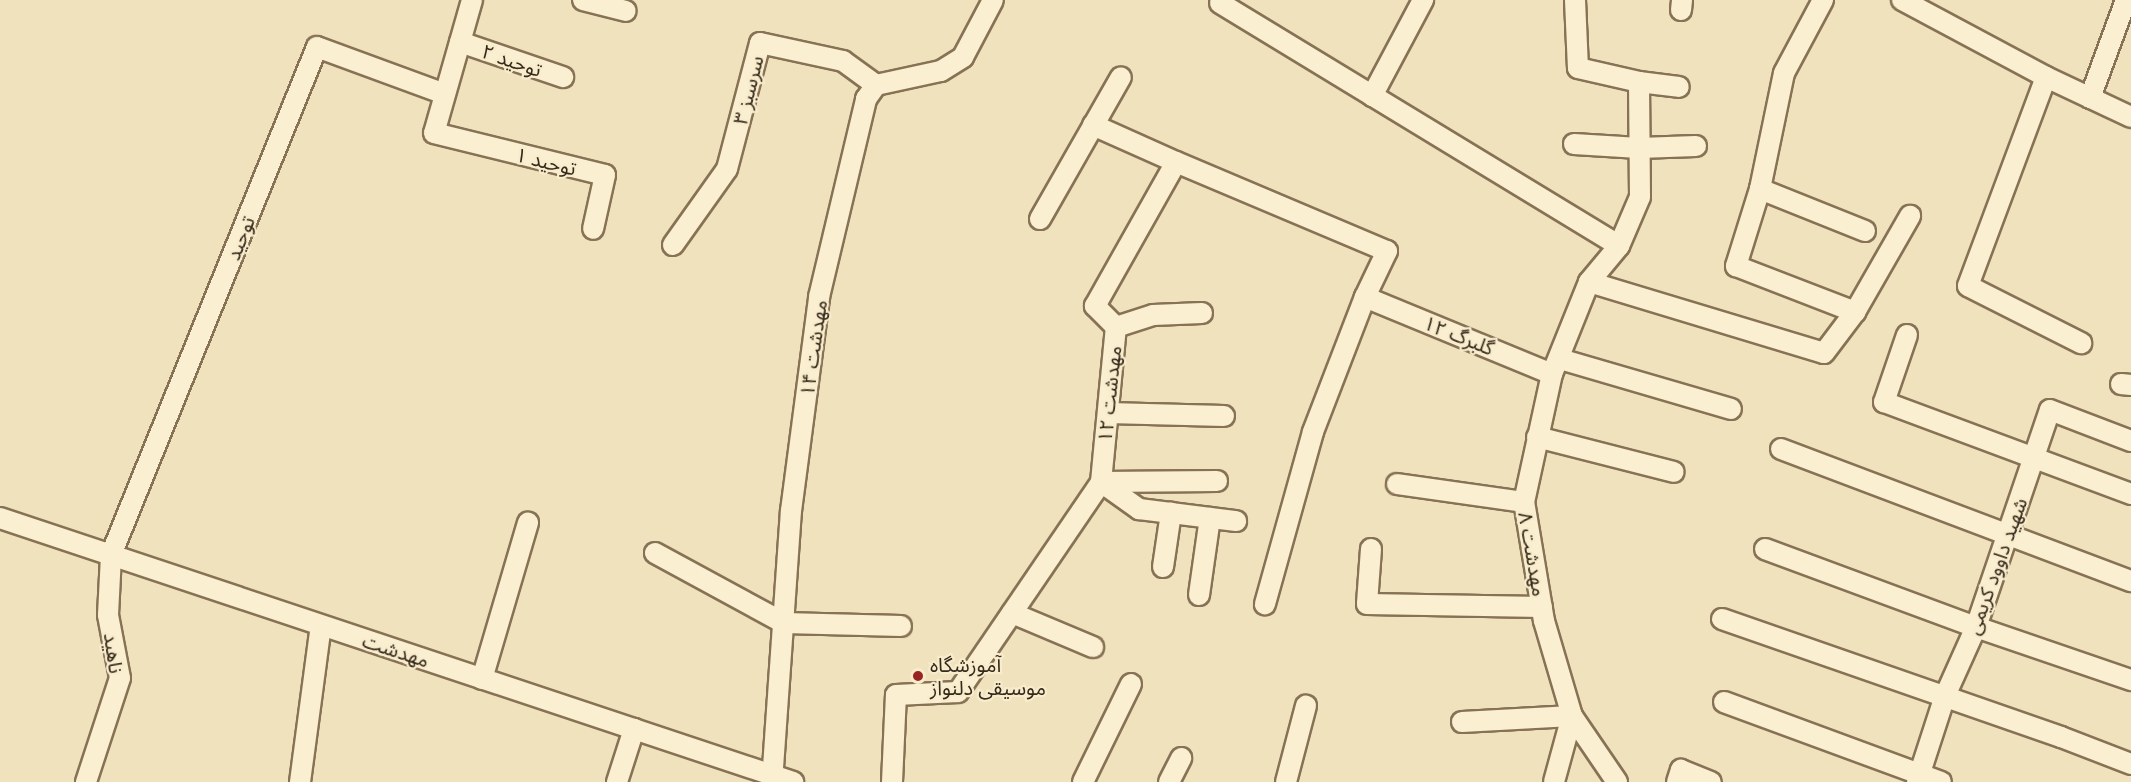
<!DOCTYPE html>
<html>
<head>
<meta charset="utf-8">
<style>
	body { margin:0 }
	#map { position:relative; width:2131px; height:782px; overflow:hidden; background:#efe2bd; font-family:"Noto Serif","Noto Sans Arabic",serif }
	div>[style] { position:absolute }
	.roads { filter:drop-shadow(2px 0 #887255) drop-shadow(-2px 0 #887255) drop-shadow(0 2px #887255) drop-shadow(0 -2px #887255) }
	.minor>* { height:20px; margin:-10px; padding:0 10px; transform-origin:10px; border-radius:10px; background:#faefd0 }
	.dots>* { width:16px; height:16px; translate:-50% -50%; box-sizing:border-box; border:3px solid #f7eccc; border-radius:50% }
	span { translate:-50% -50%; white-space:nowrap; text-align:center; line-height:1.15; -webkit-text-stroke:4.5px #f7eccc; paint-order:stroke }
	.street-label { font-size:20px; color:#36291b }
	.poi-label { font-size:20px; color:#36291b }
	.left { translate:0 -50%; text-align:left }
</style>
</head>
<body>
<div id="map">
	<div class="roads">
		<div class="minor">
			<div style="left:472px;top:0;width:138px;rotate:105.9deg"></div>
			<div style="left:434px;top:133px;width:176px;rotate:13.8deg"></div>
			<div style="left:605px;top:175px;width:55px;rotate:102.5deg"></div>
			<div style="left:583px;top:0;width:44px;rotate:14.3deg"></div>
			<div style="left:1575px;top:0;width:68px;rotate:87.5deg"></div>
			<div style="left:1578px;top:68px;width:63px;rotate:12.9deg"></div>
			<div style="left:1639px;top:82px;width:40px;rotate:7.1deg"></div>
			<div style="left:1823px;top:0;width:83px;rotate:118.1deg"></div>
			<div style="left:1784px;top:73px;width:118px;rotate:101.7deg"></div>
			<div style="left:1760px;top:189px;width:113px;rotate:21.8deg"></div>
			<div style="left:1902px;top:0;width:163px;rotate:28.1deg"></div>
			<div style="left:2046px;top:77px;width:94px;rotate:25.2deg"></div>
			<div style="left:1220px;top:3px;width:467px;rotate:31.3deg"></div>
			<div style="left:1681px;top:10px;width:10px;rotate:-84deg"></div>
			<div style="left:460px;top:42px;width:109px;rotate:18.8deg"></div>
			<div style="left:2046px;top:77px;width:223px;rotate:110.5deg"></div>
			<div style="left:1968px;top:286px;width:127px;rotate:26.8deg"></div>
			<div style="left:1372px;top:96px;width:109px;rotate:-62deg"></div>
			<div style="left:2090px;top:98px;width:104px;rotate:-69.8deg"></div>
			<div style="left:1093px;top:125px;width:91px;rotate:24deg"></div>
			<div style="left:1574px;top:144px;width:65px;rotate:3.5deg"></div>
			<div style="left:1639px;top:148px;width:57px;rotate:-2deg"></div>
			<div style="left:1760px;top:189px;width:81px;rotate:107.3deg"></div>
			<div style="left:1736px;top:266px;width:128px;rotate:21.1deg"></div>
			<div style="left:1040px;top:219px;width:163px;rotate:-60.3deg"></div>
			<div style="left:673px;top:245px;width:93px;rotate:-54.6deg"></div>
			<div style="left:727px;top:169px;width:130px;rotate:-75.3deg"></div>
			<div style="left:760px;top:43px;width:85px;rotate:12.2deg"></div>
			<div style="left:843px;top:61px;width:41px;rotate:36deg"></div>
			<div style="left:1589px;top:282px;width:245px;rotate:16.8deg"></div>
			<div style="left:1824px;top:353px;width:51px;rotate:-52.9deg"></div>
			<div style="left:1855px;top:312px;width:111px;rotate:-60.2deg"></div>
			<div style="left:1365px;top:297px;width:202px;rotate:22.4deg"></div>
			<div style="left:1116px;top:327px;width:39px;rotate:-18deg"></div>
			<div style="left:1153px;top:315px;width:49px;rotate:-2.3deg"></div>
			<div style="left:1907px;top:335px;width:71px;rotate:108.9deg"></div>
			<div style="left:1884px;top:402px;width:264px;rotate:20.4deg"></div>
			<div style="left:1560px;top:359px;width:178px;rotate:16.3deg"></div>
			<div style="left:2121px;top:384px;width:10px;rotate:6deg"></div>
			<div style="left:1108px;top:413px;width:116px;rotate:1.5deg"></div>
			<div style="left:1537px;top:437px;width:141px;rotate:14.3deg"></div>
			<div style="left:1781px;top:449px;width:374px;rotate:20.7deg"></div>
			<div style="left:1101px;top:482px;width:47px;rotate:35.4deg"></div>
			<div style="left:1139px;top:509px;width:98px;rotate:7.1deg"></div>
			<div style="left:1101px;top:482px;width:116px;rotate:-0.5deg"></div>
			<div style="left:1397px;top:484px;width:128px;rotate:8.1deg"></div>
			<div style="left:0;top:518px;width:836px;rotate:18.41deg"></div>
			<div style="left:1371px;top:549px;width:55px;rotate:94.2deg"></div>
			<div style="left:1367px;top:604px;width:175px;rotate:1deg"></div>
			<div style="left:1765px;top:549px;width:225px;rotate:20.3deg"></div>
			<div style="left:1976px;top:627px;width:164px;rotate:18.9deg"></div>
			<div style="left:655px;top:553px;width:147px;rotate:28.5deg"></div>
			<div style="left:784px;top:623px;width:117px;rotate:1.5deg"></div>
			<div style="left:1163px;top:567px;width:55px;rotate:-81.6deg"></div>
			<div style="left:1199px;top:595px;width:78px;rotate:-81.9deg"></div>
			<div style="left:1012px;top:613px;width:88px;rotate:22.8deg"></div>
			<div style="left:1722px;top:619px;width:359px;rotate:19.2deg"></div>
			<div style="left:2061px;top:737px;width:75px;rotate:21.1deg"></div>
			<div style="left:482px;top:679px;width:163px;rotate:-73.6deg"></div>
			<div style="left:1724px;top:702px;width:231px;rotate:20.2deg"></div>
			<div style="left:1462px;top:722px;width:110px;rotate:-3.1deg"></div>
			<div style="left:1572px;top:716px;width:68px;rotate:105.3deg"></div>
			<div style="left:86px;top:782px;width:109px;rotate:-71.9deg"></div>
			<div style="left:120px;top:678px;width:64px;rotate:-100.8deg"></div>
			<div style="left:108px;top:615px;width:60px;rotate:-87.1deg"></div>
			<div style="left:111px;top:555px;width:548px;rotate:-67.93deg"></div>
			<div style="left:317px;top:47px;width:136px;rotate:20.2deg"></div>
			<div style="left:300px;top:782px;width:158px;rotate:-82.4deg"></div>
			<div style="left:617px;top:782px;width:56px;rotate:-72.2deg"></div>
			<div style="left:772px;top:782px;width:272px;rotate:-86deg"></div>
			<div style="left:791px;top:511px;width:216px;rotate:-82.5deg"></div>
			<div style="left:819px;top:297px;width:204px;rotate:-76.6deg"></div>
			<div style="left:866px;top:99px;width:17px;rotate:-54deg"></div>
			<div style="left:876px;top:85px;width:66px;rotate:-12.2deg"></div>
			<div style="left:941px;top:71px;width:26px;rotate:-32deg"></div>
			<div style="left:963px;top:57px;width:64px;rotate:-62.2deg"></div>
			<div style="left:892px;top:782px;width:87px;rotate:-87.4deg"></div>
			<div style="left:896px;top:695px;width:62px;rotate:-2.8deg"></div>
			<div style="left:958px;top:692px;width:254px;rotate:-55.7deg"></div>
			<div style="left:1101px;top:482px;width:156px;rotate:-84.5deg"></div>
			<div style="left:1116px;top:327px;width:30px;rotate:-135deg"></div>
			<div style="left:1095px;top:306px;width:165px;rotate:-60.6deg"></div>
			<div style="left:1176px;top:162px;width:229px;rotate:22.9deg"></div>
			<div style="left:1387px;top:251px;width:51px;rotate:115.6deg"></div>
			<div style="left:1365px;top:297px;width:145px;rotate:111.1deg"></div>
			<div style="left:1313px;top:432px;width:179px;rotate:105.6deg"></div>
			<div style="left:1083px;top:782px;width:109px;rotate:-63.9deg"></div>
			<div style="left:1169px;top:782px;width:27px;rotate:-63deg"></div>
			<div style="left:1286px;top:782px;width:79px;rotate:-75.3deg"></div>
			<div style="left:1617px;top:782px;width:80px;rotate:-124.3deg"></div>
			<div style="left:1572px;top:716px;width:99px;rotate:-106.4deg"></div>
			<div style="left:1544px;top:621px;width:121px;rotate:-99.5deg"></div>
			<div style="left:1524px;top:502px;width:131px;rotate:-77.7deg"></div>
			<div style="left:1552px;top:374px;width:99px;rotate:-68.1deg"></div>
			<div style="left:1589px;top:282px;width:47px;rotate:-50.2deg"></div>
			<div style="left:1619px;top:246px;width:53px;rotate:-66.8deg"></div>
			<div style="left:1640px;top:197px;width:115px;rotate:-90.5deg"></div>
			<div style="left:1677px;top:782px;width:13px;rotate:-72deg"></div>
			<div style="left:1681px;top:770px;width:32px;rotate:22deg"></div>
			<div style="left:1917px;top:782px;width:90px;rotate:-72deg"></div>
			<div style="left:1945px;top:696px;width:76px;rotate:-65.8deg"></div>
			<div style="left:1976px;top:627px;width:229px;rotate:-71.2deg"></div>
			<div style="left:2050px;top:410px;width:87px;rotate:20.9deg"></div>
		</div>
	</div>
	<div class="dots">
		<div style="left:918px;top:676px;background:#992523"></div>
	</div>
	<div class="street-label">
		<span style="left:512px;top:60px;rotate:19deg">توحید ۲</span>
		<span style="left:748px;top:90px;rotate:-76deg">سرسبز ۳</span>
		<span style="left:546px;top:161px;rotate:14deg">توحید ۱</span>
		<span style="left:240px;top:238px;rotate:-68deg">توحید</span>
		<span style="left:1459px;top:335px;rotate:22deg">گلبرگ ١٢</span>
		<span style="left:813px;top:348px;rotate:-82deg">مهدشت ۱۴</span>
		<span style="left:1109px;top:394px;rotate:-84deg">مهدشت ۱۲</span>
		<span style="left:1533px;top:554px;rotate:80deg">مهدشت ۸</span>
		<span style="left:1996px;top:566px;rotate:-70deg">شهید داوود کریمی</span>
		<span style="left:396px;top:650px;rotate:18deg">مهدشت</span>
		<span style="left:114px;top:653px;rotate:82deg">ناهید</span>
	</div>
	<div class="poi-label">
		<span class="left" style="left:930px;top:676px">آموزشگاه<br>موسیقی دلنواز</span>
	</div>
</div>
</body>
</html>
